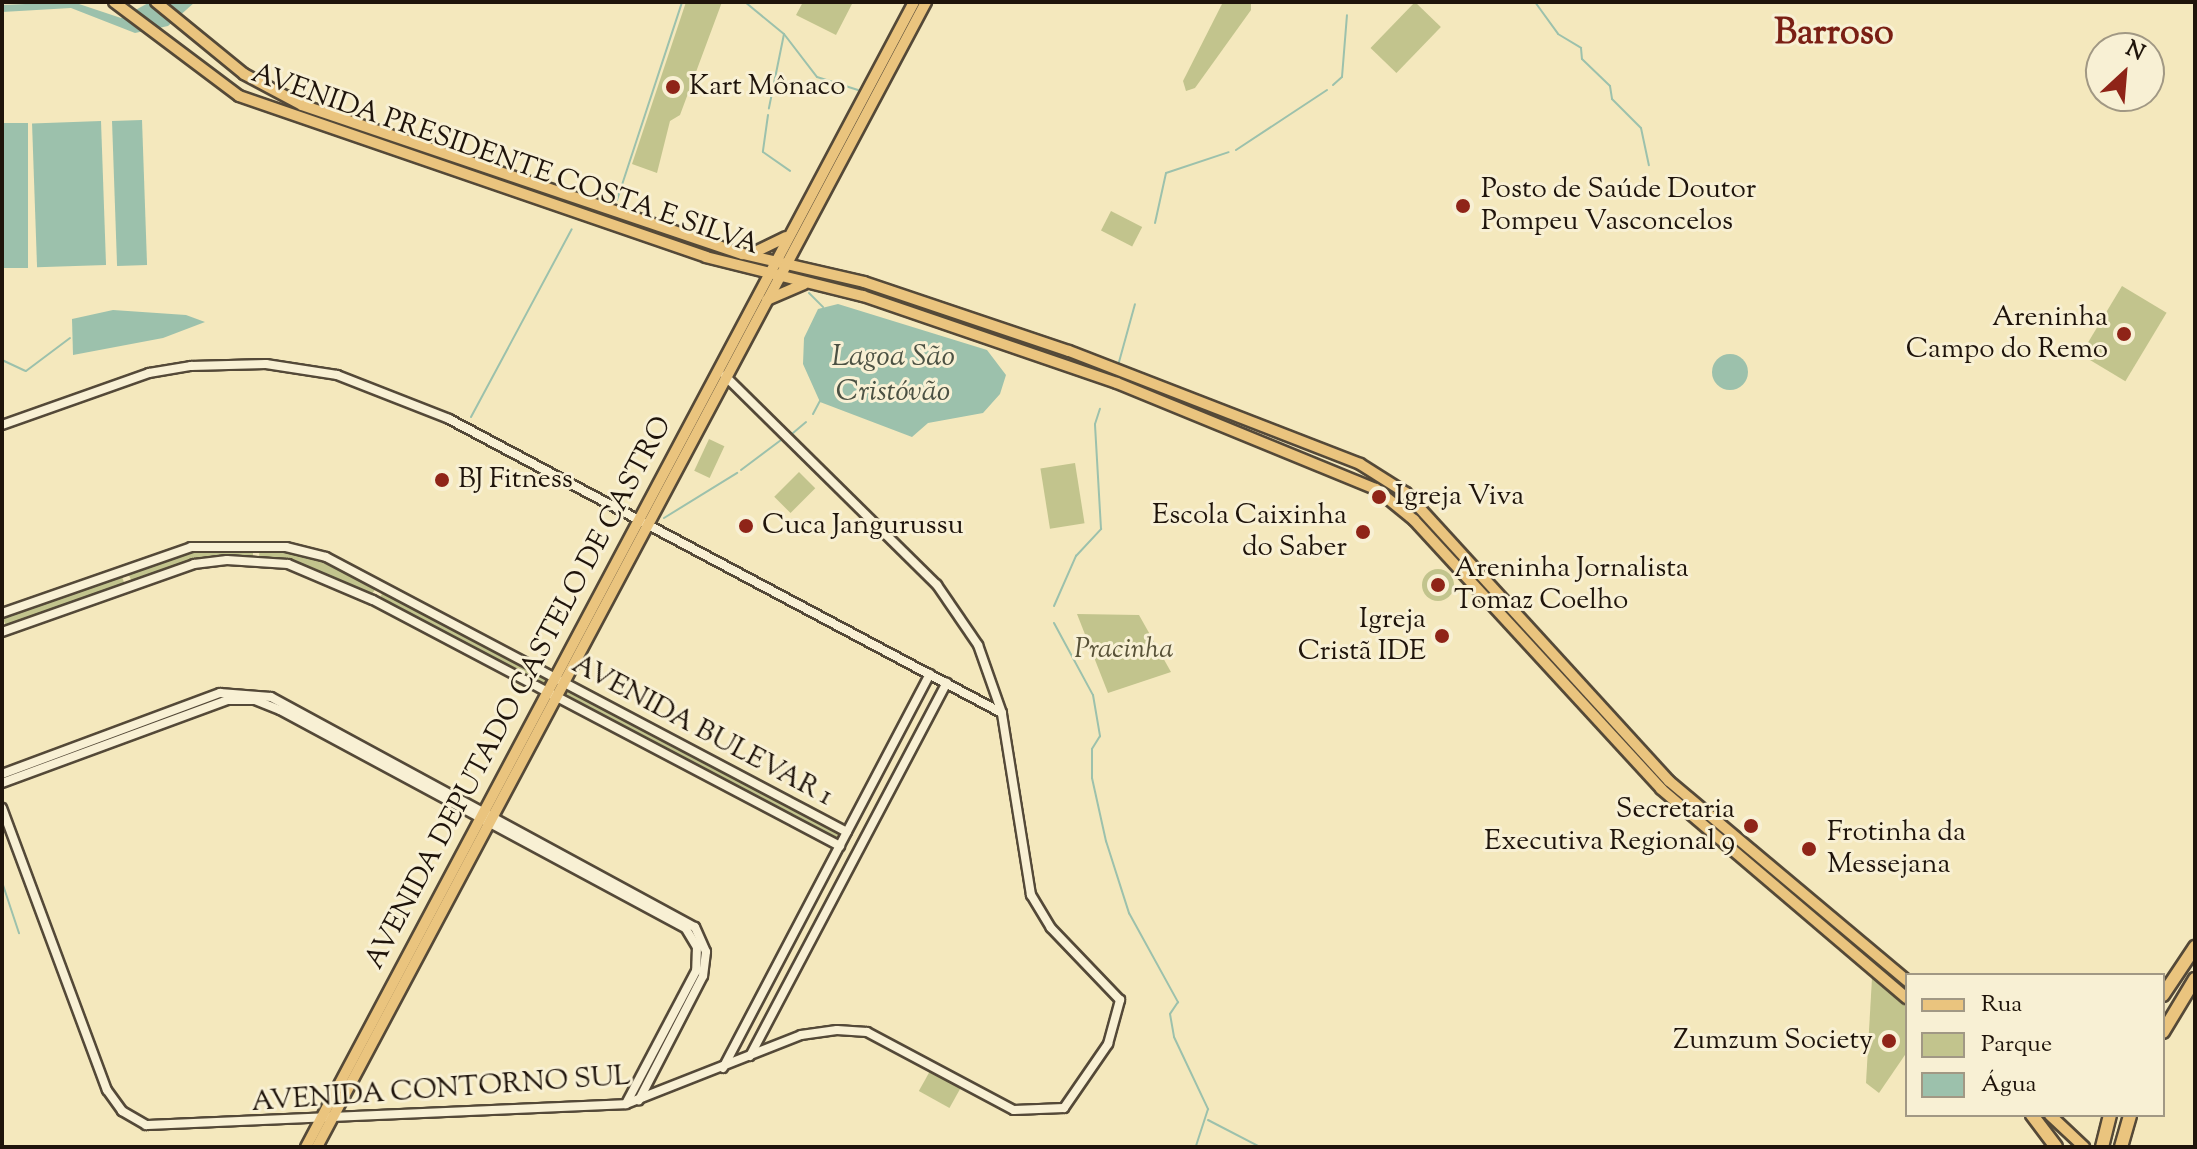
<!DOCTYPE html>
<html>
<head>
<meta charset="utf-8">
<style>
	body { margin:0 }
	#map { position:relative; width:2197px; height:1149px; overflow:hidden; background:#f4e8bd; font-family:"Sorts Mill Goudy",serif }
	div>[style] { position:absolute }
	.green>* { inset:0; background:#c2c48d; transform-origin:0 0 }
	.round { border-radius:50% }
	.water>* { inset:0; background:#9cc1ac; transform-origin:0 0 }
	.stream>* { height:2px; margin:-1px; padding:0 1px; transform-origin:1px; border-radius:1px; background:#9cc1ac }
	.roads { filter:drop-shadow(2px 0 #544938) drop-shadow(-2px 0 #544938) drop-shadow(0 2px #544938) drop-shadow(0 -2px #544938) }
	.minor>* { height:8px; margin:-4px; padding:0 4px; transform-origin:4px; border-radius:4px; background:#f8f0d4 }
	.major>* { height:10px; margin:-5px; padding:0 5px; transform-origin:5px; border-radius:5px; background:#eac47e }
	.highway>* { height:12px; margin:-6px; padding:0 6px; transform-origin:6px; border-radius:6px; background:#eac47e }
	.dots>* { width:22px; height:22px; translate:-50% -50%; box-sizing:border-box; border:4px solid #f8f0d4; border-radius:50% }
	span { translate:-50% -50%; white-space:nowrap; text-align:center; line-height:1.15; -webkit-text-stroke:6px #f8f0d4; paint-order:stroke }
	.poi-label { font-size:28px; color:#1f140b }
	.left { translate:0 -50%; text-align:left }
	.right { translate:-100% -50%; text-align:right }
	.street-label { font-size:28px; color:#1f140b }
	.park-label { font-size:28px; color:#585238; font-style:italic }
	.water-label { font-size:30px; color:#4b5143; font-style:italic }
	.district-label { font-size:36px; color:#7a1f14; font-weight:700 }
	.frame { position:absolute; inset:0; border:4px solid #1f140b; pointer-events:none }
	.legend { position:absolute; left:1905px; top:973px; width:260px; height:144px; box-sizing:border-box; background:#f8f0d4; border:2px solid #a19884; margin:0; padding:10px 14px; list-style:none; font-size:24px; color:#1f140b }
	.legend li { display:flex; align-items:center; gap:16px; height:40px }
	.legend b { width:40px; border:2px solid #a19884 }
	.north { position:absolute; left:2085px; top:32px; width:80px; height:80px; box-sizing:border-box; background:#f8f0d4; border:2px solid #a19884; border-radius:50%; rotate:26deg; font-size:22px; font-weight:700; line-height:32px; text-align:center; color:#1f140b }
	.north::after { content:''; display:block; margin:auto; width:28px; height:36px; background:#8f2418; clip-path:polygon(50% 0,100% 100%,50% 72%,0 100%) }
</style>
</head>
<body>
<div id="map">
	<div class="green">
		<div style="clip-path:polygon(686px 2px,722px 2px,680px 115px,670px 121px,657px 173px,632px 164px)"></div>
		<div style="clip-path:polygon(803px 2px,853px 2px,836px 35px,796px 15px)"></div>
		<div style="clip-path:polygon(1223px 2px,1251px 2px,1251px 10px,1195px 88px,1186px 91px,1183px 81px)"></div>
		<div style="left:1415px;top:2px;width:36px;height:64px;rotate:44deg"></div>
		<div style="left:1111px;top:211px;width:35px;height:22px;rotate:27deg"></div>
		<div style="left:2122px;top:286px;width:52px;height:80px;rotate:31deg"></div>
		<div style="left:709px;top:439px;width:17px;height:35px;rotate:25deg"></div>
		<div style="left:1075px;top:463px;width:61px;height:35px;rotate:81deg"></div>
		<div style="left:799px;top:472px;width:23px;height:35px;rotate:45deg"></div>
		<div style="clip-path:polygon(253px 545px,253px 557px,222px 557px,132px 582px,127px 571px,195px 549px)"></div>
		<div style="clip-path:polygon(260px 545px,325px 560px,377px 586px,371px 596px,322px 572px,259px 557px)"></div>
		<div class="round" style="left:1422px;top:569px;width:32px;height:32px"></div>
		<div style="left:121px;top:574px;width:12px;height:126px;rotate:70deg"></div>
		<div style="left:384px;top:590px;width:188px;height:11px;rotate:28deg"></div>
		<div style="clip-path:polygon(1077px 614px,1139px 615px,1171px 672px,1108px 693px)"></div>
		<div style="left:566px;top:686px;width:311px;height:11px;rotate:28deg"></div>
		<div style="clip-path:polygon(1872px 978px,1907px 1006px,1907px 1052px,1879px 1093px,1866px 1083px)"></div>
		<div style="left:930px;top:1071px;width:35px;height:23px;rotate:29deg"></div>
	</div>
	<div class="water">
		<div style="clip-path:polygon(73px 2px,121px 18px,150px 2px,195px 2px,168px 26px,135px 33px,71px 8px,2px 12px,2px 5px)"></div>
		<div style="left:142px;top:120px;width:145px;height:30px;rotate:88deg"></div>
		<div style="left:101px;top:121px;width:144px;height:69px;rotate:88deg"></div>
		<div style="left:2px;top:123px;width:26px;height:145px"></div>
		<div style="clip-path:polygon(838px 304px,987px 350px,1006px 375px,1000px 394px,983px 413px,928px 423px,912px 437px,820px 402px,803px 364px,804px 338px,818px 309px)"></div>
		<div style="clip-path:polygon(113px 310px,186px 315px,205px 322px,163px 338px,73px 355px,72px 319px)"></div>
		<div class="round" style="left:1712px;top:354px;width:36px;height:36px"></div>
	</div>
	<div class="stream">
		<div style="left:745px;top:2px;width:50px;rotate:39.4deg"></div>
		<div style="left:784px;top:34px;width:76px;rotate:101.5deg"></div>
		<div style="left:1535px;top:2px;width:39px;rotate:54deg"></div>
		<div style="left:1558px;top:34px;width:27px;rotate:31deg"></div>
		<div style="left:1581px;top:48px;width:11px;rotate:85deg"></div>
		<div style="left:1582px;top:59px;width:39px;rotate:44deg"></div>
		<div style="left:1610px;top:86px;width:13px;rotate:81deg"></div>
		<div style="left:1612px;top:99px;width:41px;rotate:45deg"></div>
		<div style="left:1641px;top:128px;width:38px;rotate:78deg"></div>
		<div style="left:784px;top:34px;width:54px;rotate:52.5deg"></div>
		<div style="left:817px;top:77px;width:43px;rotate:17.6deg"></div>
		<div style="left:1333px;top:85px;width:12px;rotate:-42deg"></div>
		<div style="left:1342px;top:77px;width:62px;rotate:-85.4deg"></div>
		<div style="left:768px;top:115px;width:37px;rotate:98deg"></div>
		<div style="left:763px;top:152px;width:33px;rotate:35deg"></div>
		<div style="left:1236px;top:150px;width:109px;rotate:-33.4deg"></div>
		<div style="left:617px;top:200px;width:208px;rotate:-71.8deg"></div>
		<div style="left:1155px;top:223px;width:51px;rotate:-77.6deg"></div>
		<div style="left:1166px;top:173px;width:66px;rotate:-18.4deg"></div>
		<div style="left:809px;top:293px;width:20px;rotate:45deg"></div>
		<div style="left:2px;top:360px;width:26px;rotate:25deg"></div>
		<div style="left:26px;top:371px;width:55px;rotate:-36.9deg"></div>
		<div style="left:1119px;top:362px;width:60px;rotate:-74.6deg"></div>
		<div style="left:813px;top:414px;width:15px;rotate:-62deg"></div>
		<div style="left:471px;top:417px;width:213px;rotate:-61.8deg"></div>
		<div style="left:793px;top:433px;width:17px;rotate:-40deg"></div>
		<div style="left:741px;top:470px;width:50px;rotate:-36.9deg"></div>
		<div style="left:664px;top:518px;width:86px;rotate:-31.7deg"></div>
		<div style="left:1054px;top:606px;width:55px;rotate:-66.3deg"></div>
		<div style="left:1076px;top:556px;width:37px;rotate:-47deg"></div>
		<div style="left:1101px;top:529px;width:105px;rotate:-93.3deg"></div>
		<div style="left:1095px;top:424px;width:16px;rotate:-72deg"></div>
		<div style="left:1054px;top:623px;width:82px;rotate:61.6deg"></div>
		<div style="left:1093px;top:695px;width:42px;rotate:80.3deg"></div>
		<div style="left:1100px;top:736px;width:15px;rotate:122deg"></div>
		<div style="left:1092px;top:749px;width:29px;rotate:90deg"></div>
		<div style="left:1092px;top:778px;width:65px;rotate:77.5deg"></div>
		<div style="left:1106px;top:841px;width:76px;rotate:72.3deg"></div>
		<div style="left:1129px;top:913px;width:102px;rotate:61.2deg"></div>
		<div style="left:1178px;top:1002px;width:14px;rotate:124deg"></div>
		<div style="left:1170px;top:1014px;width:23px;rotate:80deg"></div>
		<div style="left:1174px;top:1037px;width:80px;rotate:64.7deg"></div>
		<div style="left:1208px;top:1109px;width:40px;rotate:108deg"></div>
		<div style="left:2px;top:882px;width:54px;rotate:71.6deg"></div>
		<div style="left:1208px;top:1120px;width:59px;rotate:27.4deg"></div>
	</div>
	<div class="roads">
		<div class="minor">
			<div style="left:2px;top:425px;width:156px;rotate:-19.5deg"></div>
			<div style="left:149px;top:373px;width:43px;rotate:-9.5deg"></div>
			<div style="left:191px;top:366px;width:75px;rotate:-1.5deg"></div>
			<div style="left:266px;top:364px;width:72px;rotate:8.8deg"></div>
			<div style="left:337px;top:375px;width:120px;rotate:21.4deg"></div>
			<div style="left:449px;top:419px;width:626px;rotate:28deg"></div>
			<div style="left:2px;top:613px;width:200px;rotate:-19.2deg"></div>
			<div style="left:191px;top:547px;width:95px"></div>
			<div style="left:286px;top:547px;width:41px;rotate:14deg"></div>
			<div style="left:326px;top:557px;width:589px;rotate:27.83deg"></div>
			<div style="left:2px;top:632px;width:204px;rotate:-19.5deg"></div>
			<div style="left:194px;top:564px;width:33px;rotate:-7deg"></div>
			<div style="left:227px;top:560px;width:61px;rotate:3.8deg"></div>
			<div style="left:288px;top:564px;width:92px;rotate:23deg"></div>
			<div style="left:373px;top:600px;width:528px;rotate:27.78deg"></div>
			<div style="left:2px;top:774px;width:233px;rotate:-20.4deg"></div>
			<div style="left:220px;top:693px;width:51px;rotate:4.5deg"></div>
			<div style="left:271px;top:697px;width:482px;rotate:28.5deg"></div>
			<div style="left:695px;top:927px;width:27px;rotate:66deg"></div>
			<div style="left:706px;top:952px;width:24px;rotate:97deg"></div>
			<div style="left:703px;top:976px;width:140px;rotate:117.3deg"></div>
			<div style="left:2px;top:783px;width:241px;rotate:-20.2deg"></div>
			<div style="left:228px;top:700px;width:27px"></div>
			<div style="left:255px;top:700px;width:27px;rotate:22deg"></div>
			<div style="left:280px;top:710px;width:461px;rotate:28.3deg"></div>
			<div style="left:686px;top:929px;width:21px;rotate:59deg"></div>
			<div style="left:697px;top:947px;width:24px;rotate:92deg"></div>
			<div style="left:696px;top:971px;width:150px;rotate:117.8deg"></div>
			<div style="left:2px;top:808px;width:301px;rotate:69.6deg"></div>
			<div style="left:107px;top:1090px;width:26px;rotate:54deg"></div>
			<div style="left:122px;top:1111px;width:28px;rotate:30deg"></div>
			<div style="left:146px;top:1125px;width:480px;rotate:-2.5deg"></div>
			<div style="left:626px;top:1104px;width:188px;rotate:-21.5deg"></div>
			<div style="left:801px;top:1035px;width:36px;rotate:-8deg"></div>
			<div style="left:837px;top:1030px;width:30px;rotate:4deg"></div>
			<div style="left:867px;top:1032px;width:166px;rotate:28deg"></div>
			<div style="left:1014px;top:1110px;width:50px;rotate:-2.3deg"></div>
			<div style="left:1064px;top:1108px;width:78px;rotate:-55.5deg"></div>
			<div style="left:1108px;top:1044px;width:46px;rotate:-74.7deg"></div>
			<div style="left:1120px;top:1000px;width:100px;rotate:-133.8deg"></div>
			<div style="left:1051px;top:928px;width:39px;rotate:-121deg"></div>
			<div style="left:1031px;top:895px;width:184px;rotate:-99.1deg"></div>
			<div style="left:1002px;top:713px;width:72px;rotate:-109.4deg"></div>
			<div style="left:978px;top:645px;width:73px;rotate:-124.3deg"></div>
			<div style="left:937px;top:585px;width:298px;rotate:-135.4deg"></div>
			<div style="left:750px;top:1056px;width:422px;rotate:-62.2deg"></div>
			<div style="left:723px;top:1068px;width:445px;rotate:-62.3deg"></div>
		</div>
		<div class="major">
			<div style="left:114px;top:2px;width:156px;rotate:36.9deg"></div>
			<div style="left:239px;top:96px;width:494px;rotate:19deg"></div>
			<div style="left:706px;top:257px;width:162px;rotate:14deg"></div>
			<div style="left:863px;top:296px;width:268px;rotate:18.9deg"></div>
			<div style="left:1117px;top:383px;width:280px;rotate:22.3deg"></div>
			<div style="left:1376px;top:489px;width:49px;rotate:39.2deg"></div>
			<div style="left:1414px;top:520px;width:365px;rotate:47.4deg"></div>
			<div style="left:1661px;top:789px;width:323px;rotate:40.4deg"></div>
			<div style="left:156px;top:2px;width:114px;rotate:39.3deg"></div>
			<div style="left:244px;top:74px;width:66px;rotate:28.1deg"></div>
			<div style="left:302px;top:105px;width:465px;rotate:18.7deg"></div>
			<div style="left:743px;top:254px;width:124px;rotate:13deg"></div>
			<div style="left:864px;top:282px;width:216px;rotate:18.6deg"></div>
			<div style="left:1069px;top:351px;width:312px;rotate:21.2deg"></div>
			<div style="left:1360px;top:464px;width:54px;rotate:32.2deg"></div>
			<div style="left:1406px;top:493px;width:390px;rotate:47.6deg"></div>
			<div style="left:1669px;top:781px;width:311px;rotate:40deg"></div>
			<div style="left:751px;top:254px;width:39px;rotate:-26deg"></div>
			<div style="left:767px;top:300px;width:40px;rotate:-23.4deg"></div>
			<div style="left:2050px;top:1115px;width:47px;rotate:43.3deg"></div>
			<div style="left:306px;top:1147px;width:1296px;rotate:-62.03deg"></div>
			<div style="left:317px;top:1147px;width:1297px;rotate:-61.99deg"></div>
		</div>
		<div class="highway">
			<div style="left:2163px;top:995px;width:58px;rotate:-56.3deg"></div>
			<div style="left:2163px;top:1032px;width:62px;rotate:-58.9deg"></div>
			<div style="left:2032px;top:1115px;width:40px;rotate:53deg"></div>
			<div style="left:2102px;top:1147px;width:33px;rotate:-76deg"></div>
			<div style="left:2121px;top:1147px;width:33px;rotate:-74deg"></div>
		</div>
	</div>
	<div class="dots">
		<div style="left:673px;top:87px;background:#8f2418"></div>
		<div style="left:1463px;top:206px;background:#8f2418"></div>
		<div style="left:2124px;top:334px;background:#8f2418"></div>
		<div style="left:442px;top:480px;background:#8f2418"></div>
		<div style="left:1379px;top:497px;background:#8f2418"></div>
		<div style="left:746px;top:526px;background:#8f2418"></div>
		<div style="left:1363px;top:532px;background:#8f2418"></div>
		<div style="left:1438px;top:585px;background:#8f2418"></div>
		<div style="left:1442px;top:636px;background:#8f2418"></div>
		<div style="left:1751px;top:826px;background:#8f2418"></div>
		<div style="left:1809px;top:849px;background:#8f2418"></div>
		<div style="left:1889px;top:1041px;background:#8f2418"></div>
	</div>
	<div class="poi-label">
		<span class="left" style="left:689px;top:87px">Kart Mônaco</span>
		<span class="left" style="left:1481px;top:206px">Posto de Saúde Doutor<br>Pompeu Vasconcelos</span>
		<span class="right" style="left:2108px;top:334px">Areninha<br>Campo do Remo</span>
		<span class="left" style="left:458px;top:480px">BJ Fitness</span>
		<span class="left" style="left:1395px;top:497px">Igreja Viva</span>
		<span class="right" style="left:1347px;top:532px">Escola Caixinha<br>do Saber</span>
		<span class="left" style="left:762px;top:526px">Cuca Jangurussu</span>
		<span class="left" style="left:1454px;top:585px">Areninha Jornalista<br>Tomaz Coelho</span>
		<span class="right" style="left:1426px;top:636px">Igreja<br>Cristã IDE</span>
		<span class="right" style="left:1735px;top:826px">Secretaria<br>Executiva Regional 9</span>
		<span class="left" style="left:1827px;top:849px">Frotinha da<br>Messejana</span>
		<span class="right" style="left:1873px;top:1041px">Zumzum Society</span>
	</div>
	<div class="street-label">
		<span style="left:505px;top:160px;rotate:19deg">AVENIDA PRESIDENTE COSTA E SILVA</span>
		<span style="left:519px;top:693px;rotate:-62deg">AVENIDA DEPUTADO CASTELO DE CASTRO</span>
		<span style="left:702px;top:731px;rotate:28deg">AVENIDA BULEVAR 1</span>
		<span style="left:441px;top:1090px;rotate:-4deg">AVENIDA CONTORNO SUL</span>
	</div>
	<div class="park-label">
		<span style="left:1124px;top:650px">Pracinha</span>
	</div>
	<div class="water-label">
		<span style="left:893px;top:375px">Lagoa São<br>Cristóvão</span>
	</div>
	<div class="district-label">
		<span style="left:1834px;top:35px">Barroso</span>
	</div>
	<div class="frame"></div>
	<ul class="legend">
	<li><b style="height:10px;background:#eac47e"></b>Rua</li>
	<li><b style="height:22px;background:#c2c48d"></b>Parque</li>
	<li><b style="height:22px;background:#9cc1ac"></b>Água</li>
	</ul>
	<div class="north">N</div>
</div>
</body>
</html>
